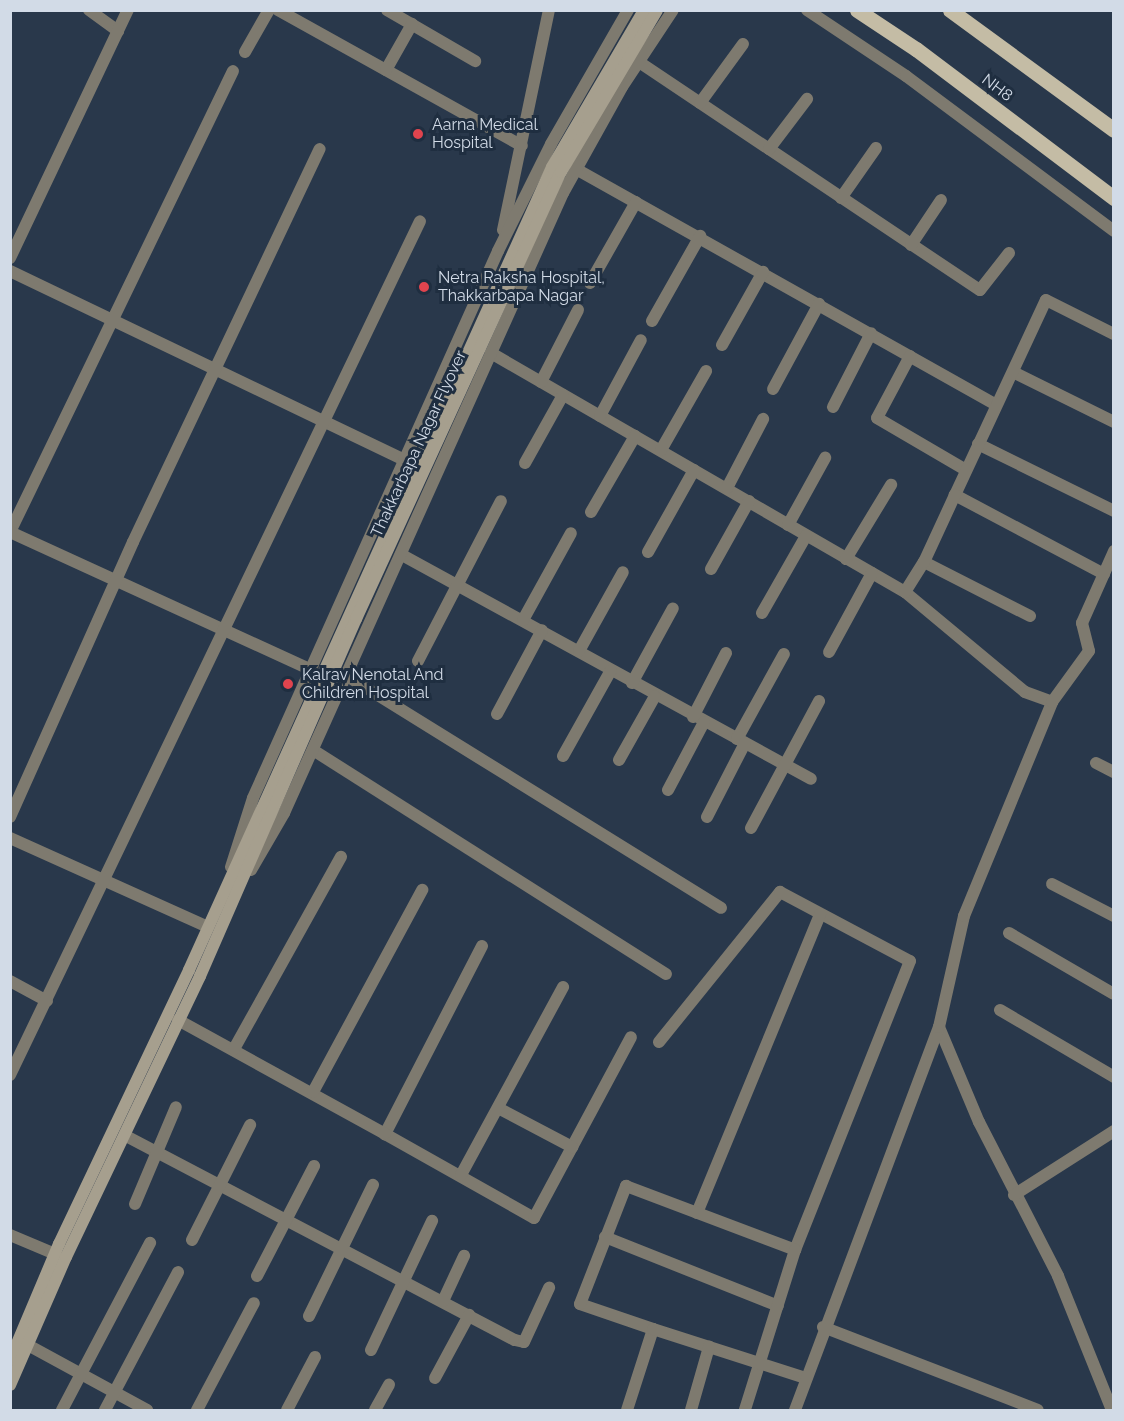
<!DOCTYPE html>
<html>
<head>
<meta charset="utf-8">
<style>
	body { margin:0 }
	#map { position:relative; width:1124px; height:1421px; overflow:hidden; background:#29384b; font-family:Raleway,sans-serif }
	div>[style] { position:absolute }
	.minor>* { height:12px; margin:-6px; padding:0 6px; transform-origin:6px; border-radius:6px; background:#7e7a6f }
	.tertiary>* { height:12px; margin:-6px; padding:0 6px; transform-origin:6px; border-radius:6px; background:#7e7a6f }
	.secondary>* { height:12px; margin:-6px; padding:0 6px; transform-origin:6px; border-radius:6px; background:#a69f8e }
	.primary>* { height:15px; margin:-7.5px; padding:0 7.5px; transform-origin:7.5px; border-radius:7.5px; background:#c4bca5 }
	.dots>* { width:16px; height:16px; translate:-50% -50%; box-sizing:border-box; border:3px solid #1f2e40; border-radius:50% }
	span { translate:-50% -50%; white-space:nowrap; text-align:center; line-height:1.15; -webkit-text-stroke:6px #1f2e40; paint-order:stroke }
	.street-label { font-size:16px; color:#d2dbe7 }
	.poi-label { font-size:16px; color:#d2dbe7 }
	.left { translate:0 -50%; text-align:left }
	.frame { position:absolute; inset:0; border:12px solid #d2dbe7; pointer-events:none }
</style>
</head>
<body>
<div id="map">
	<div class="minor">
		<div style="left:89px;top:10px;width:36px;rotate:36deg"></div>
		<div style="left:278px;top:10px;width:279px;rotate:29.1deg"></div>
		<div style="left:387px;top:10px;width:102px;rotate:30.1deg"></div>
		<div style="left:245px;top:52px;width:48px;rotate:-60.3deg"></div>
		<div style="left:639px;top:62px;width:410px;rotate:33.8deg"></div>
		<div style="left:980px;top:290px;width:47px;rotate:-51.9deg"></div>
		<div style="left:386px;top:70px;width:53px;rotate:-60.5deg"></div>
		<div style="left:700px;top:103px;width:73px;rotate:-53.9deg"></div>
		<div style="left:769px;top:149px;width:63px;rotate:-52.8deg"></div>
		<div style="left:576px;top:169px;width:480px;rotate:29.3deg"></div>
		<div style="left:841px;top:198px;width:61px;rotate:-55deg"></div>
		<div style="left:911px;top:245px;width:54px;rotate:-56.3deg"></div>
		<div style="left:10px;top:258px;width:275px;rotate:-64.6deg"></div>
		<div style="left:10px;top:271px;width:438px;rotate:25.6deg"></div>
		<div style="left:590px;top:283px;width:93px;rotate:-60.4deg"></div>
		<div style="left:652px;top:321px;width:98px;rotate:-60.5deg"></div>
		<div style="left:722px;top:345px;width:84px;rotate:-60.7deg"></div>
		<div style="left:491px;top:353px;width:478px;rotate:30deg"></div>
		<div style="left:905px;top:592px;width:156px;rotate:39.8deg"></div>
		<div style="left:1025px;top:692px;width:29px;rotate:20deg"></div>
		<div style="left:910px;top:356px;width:70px;rotate:118deg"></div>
		<div style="left:877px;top:418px;width:103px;rotate:30.3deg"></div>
		<div style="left:1013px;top:372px;width:113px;rotate:26.3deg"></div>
		<div style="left:541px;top:382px;width:81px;rotate:-62.8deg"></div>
		<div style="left:773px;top:389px;width:97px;rotate:-61.6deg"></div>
		<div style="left:833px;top:407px;width:83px;rotate:-62.8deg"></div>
		<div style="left:600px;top:416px;width:86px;rotate:-61.7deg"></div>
		<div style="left:978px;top:444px;width:152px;rotate:26.2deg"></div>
		<div style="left:661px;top:450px;width:91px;rotate:-60.3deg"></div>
		<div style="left:525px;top:463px;width:78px;rotate:-60.8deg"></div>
		<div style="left:727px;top:488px;width:78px;rotate:-62.4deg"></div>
		<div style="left:591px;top:512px;width:88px;rotate:-59.9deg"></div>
		<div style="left:788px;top:525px;width:77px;rotate:-61.1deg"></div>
		<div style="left:10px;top:532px;width:512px;rotate:-64.19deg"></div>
		<div style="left:10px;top:532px;width:331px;rotate:24.6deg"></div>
		<div style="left:648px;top:552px;width:94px;rotate:-60.7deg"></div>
		<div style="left:402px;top:555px;width:466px;rotate:28.7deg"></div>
		<div style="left:846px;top:559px;width:87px;rotate:-58.7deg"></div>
		<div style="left:924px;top:562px;width:119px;rotate:27deg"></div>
		<div style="left:711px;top:569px;width:78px;rotate:-60.8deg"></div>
		<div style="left:1104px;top:574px;width:169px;rotate:-152.1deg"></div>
		<div style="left:955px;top:495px;width:215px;rotate:-65deg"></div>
		<div style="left:1046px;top:300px;width:76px;rotate:26.6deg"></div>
		<div style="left:905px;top:592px;width:36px;rotate:-58deg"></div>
		<div style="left:924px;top:562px;width:74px;rotate:-65.2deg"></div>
		<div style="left:762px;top:613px;width:89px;rotate:-60.3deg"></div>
		<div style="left:523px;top:620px;width:99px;rotate:-61.1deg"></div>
		<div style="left:579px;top:651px;width:90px;rotate:-60.9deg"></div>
		<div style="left:829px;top:652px;width:90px;rotate:-61.4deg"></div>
		<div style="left:418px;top:661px;width:180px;rotate:-62.6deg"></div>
		<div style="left:347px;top:676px;width:440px;rotate:31.8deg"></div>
		<div style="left:632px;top:683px;width:85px;rotate:-61.3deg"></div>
		<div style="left:497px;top:714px;width:95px;rotate:-61.8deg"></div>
		<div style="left:693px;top:717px;width:72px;rotate:-62.7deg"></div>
		<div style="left:737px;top:739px;width:97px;rotate:-61.1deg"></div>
		<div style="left:313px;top:750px;width:418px;rotate:32.4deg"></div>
		<div style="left:563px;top:756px;width:98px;rotate:-60.8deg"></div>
		<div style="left:619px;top:760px;width:73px;rotate:-60.6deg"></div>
		<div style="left:1096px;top:763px;width:20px;rotate:27deg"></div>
		<div style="left:668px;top:790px;width:77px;rotate:-62.1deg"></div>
		<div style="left:10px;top:817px;width:301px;rotate:-65.9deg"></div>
		<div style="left:133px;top:542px;width:435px;rotate:-64.6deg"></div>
		<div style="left:707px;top:817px;width:83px;rotate:-62.8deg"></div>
		<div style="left:751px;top:828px;width:144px;rotate:-61.8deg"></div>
		<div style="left:10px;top:838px;width:217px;rotate:24.2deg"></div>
		<div style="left:1052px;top:884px;width:70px;rotate:27.3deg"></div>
		<div style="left:1009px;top:933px;width:121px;rotate:30.2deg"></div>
		<div style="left:482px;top:946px;width:212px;rotate:117.3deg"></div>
		<div style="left:385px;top:1134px;width:171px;rotate:29.4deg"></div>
		<div style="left:534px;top:1218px;width:205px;rotate:-61.8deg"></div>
		<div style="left:10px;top:981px;width:42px;rotate:28.4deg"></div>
		<div style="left:1000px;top:1010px;width:132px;rotate:30.4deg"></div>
		<div style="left:178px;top:1020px;width:236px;rotate:28.8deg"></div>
		<div style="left:939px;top:1027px;width:103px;rotate:67.2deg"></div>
		<div style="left:979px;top:1122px;width:173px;rotate:62.8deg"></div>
		<div style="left:1058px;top:1276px;width:144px;rotate:68.1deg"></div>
		<div style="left:659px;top:1042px;width:193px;rotate:-51.1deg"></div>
		<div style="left:780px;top:892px;width:147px;rotate:28deg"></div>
		<div style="left:910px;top:961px;width:311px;rotate:111.7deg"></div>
		<div style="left:234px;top:1049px;width:220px;rotate:-60.9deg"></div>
		<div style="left:10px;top:1075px;width:947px;rotate:-64.35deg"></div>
		<div style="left:313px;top:1092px;width:230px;rotate:-61.6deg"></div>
		<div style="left:498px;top:1108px;width:84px;rotate:27.8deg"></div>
		<div style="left:126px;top:1136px;width:439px;rotate:27.7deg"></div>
		<div style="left:515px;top:1340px;width:9px;rotate:13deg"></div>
		<div style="left:524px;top:1342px;width:60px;rotate:-65.2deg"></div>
		<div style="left:461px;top:1175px;width:214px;rotate:-61.5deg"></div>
		<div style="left:1014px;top:1195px;width:119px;rotate:-32.6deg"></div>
		<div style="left:135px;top:1204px;width:105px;rotate:-67.1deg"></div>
		<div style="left:697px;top:1213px;width:323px;rotate:-67.6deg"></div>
		<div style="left:10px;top:1235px;width:49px;rotate:22.9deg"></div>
		<div style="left:605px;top:1237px;width:186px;rotate:21.7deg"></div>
		<div style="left:192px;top:1240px;width:129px;rotate:-63.2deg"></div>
		<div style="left:257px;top:1276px;width:124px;rotate:-62.6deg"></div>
		<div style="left:443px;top:1301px;width:50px;rotate:-65deg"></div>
		<div style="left:309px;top:1316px;width:146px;rotate:-64deg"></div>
		<div style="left:823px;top:1327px;width:230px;rotate:21.1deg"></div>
		<div style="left:653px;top:1329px;width:77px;rotate:-161.1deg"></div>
		<div style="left:580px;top:1304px;width:127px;rotate:-68.7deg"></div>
		<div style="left:626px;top:1186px;width:181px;rotate:20.7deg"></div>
		<div style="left:795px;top:1250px;width:168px;rotate:107.4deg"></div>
		<div style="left:26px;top:1344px;width:138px;rotate:28.6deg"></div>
		<div style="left:371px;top:1350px;width:143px;rotate:-64.7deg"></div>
		<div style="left:435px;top:1378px;width:72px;rotate:-61.6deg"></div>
		<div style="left:62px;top:1410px;width:189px;rotate:-62.2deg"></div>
		<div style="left:105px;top:1410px;width:156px;rotate:-62.1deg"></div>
		<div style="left:197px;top:1410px;width:121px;rotate:-62deg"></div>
		<div style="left:287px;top:1410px;width:60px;rotate:-62.2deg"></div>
		<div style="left:375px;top:1410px;width:29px;rotate:-61deg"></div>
		<div style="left:627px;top:1410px;width:85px;rotate:-72.2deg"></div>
		<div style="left:653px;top:1329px;width:161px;rotate:17.8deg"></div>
		<div style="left:691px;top:1410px;width:66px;rotate:-74.1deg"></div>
	</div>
	<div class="tertiary">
		<div style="left:807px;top:10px;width:119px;rotate:33.7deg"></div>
		<div style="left:906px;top:76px;width:259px;rotate:36.7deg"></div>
		<div style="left:503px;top:230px;width:225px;rotate:-78.2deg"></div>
		<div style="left:231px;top:867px;width:72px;rotate:-72.3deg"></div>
		<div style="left:253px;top:798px;width:599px;rotate:-65.87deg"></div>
		<div style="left:498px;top:251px;width:119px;rotate:-63.6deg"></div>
		<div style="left:551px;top:144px;width:155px;rotate:-60.1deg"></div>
		<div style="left:251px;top:870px;width:66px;rotate:-59.9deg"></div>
		<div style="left:284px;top:813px;width:680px;rotate:-65.77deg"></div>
		<div style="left:563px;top:193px;width:121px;rotate:-60.9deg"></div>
		<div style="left:622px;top:87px;width:92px;rotate:-56.5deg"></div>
		<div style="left:795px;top:1410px;width:409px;rotate:-69.4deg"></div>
		<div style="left:939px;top:1027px;width:114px;rotate:-77.3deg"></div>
		<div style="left:964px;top:916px;width:231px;rotate:-67.6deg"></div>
		<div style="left:1052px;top:702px;width:63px;rotate:-54deg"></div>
		<div style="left:1089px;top:651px;width:29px;rotate:-104deg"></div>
		<div style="left:1082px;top:623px;width:79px;rotate:-66deg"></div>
	</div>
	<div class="secondary">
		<div style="left:10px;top:1360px;width:126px;rotate:-67.1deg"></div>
		<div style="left:59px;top:1244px;width:303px;rotate:-64.6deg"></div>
		<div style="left:189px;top:970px;width:881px;rotate:-65.67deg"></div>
		<div style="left:552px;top:167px;width:182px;rotate:-59.6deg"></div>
		<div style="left:10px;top:1385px;width:140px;rotate:-66.4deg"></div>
		<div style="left:66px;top:1257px;width:311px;rotate:-64.5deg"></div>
		<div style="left:200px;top:976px;width:390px;rotate:-66.4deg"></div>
		<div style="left:356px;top:619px;width:492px;rotate:-65.4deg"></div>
		<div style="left:561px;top:172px;width:188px;rotate:-59.3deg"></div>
	</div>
	<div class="primary">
		<div style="left:857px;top:10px;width:71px;rotate:33.5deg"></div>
		<div style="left:916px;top:49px;width:248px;rotate:37deg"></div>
		<div style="left:950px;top:10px;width:203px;rotate:36.2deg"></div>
	</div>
	<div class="dots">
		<div style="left:418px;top:134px;background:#e0444e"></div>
		<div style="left:424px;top:287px;background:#e0444e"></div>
		<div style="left:288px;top:684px;background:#e0444e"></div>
	</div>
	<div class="street-label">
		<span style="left:997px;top:88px;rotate:37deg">NH8</span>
		<span style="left:419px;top:444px;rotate:-65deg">Thakkarbapa Nagar Flyover</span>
	</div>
	<div class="poi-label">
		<span class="left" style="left:432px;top:134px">Aarna Medical<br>Hospital</span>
		<span class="left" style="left:438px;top:287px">Netra Raksha Hospital,<br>Thakkarbapa Nagar</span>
		<span class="left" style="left:302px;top:684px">Kalrav Nenotal And<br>Children Hospital</span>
	</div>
	<div class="frame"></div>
</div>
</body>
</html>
